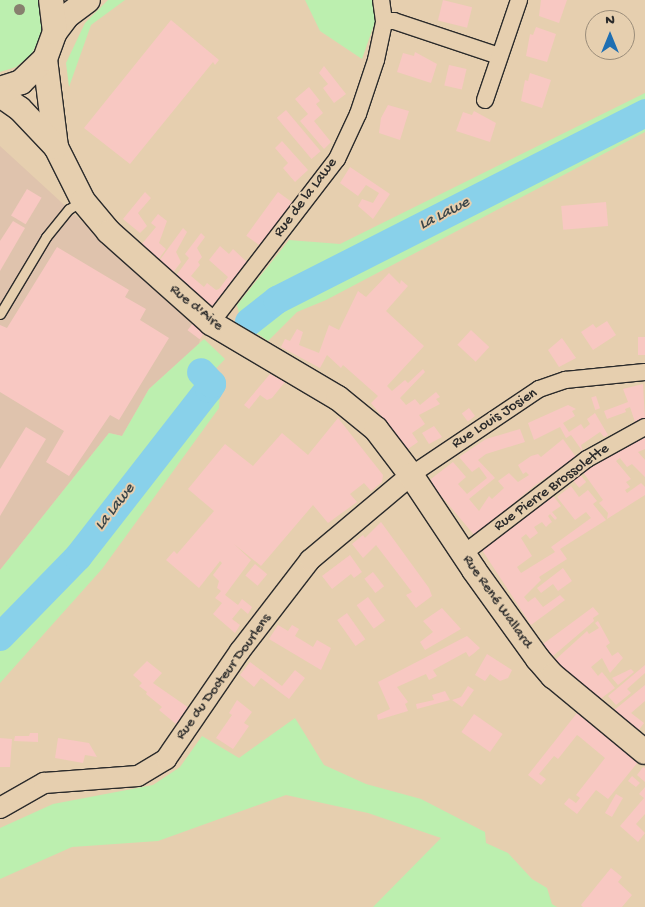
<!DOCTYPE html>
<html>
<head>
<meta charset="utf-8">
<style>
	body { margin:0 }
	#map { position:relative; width:645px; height:907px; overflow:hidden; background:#e6cfaf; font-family:"Gochi Hand",sans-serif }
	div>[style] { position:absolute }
	.built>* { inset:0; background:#dfc3ad }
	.green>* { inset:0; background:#bcefaf }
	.river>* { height:28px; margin:-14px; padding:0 14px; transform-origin:14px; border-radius:14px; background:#89d1ea }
	.building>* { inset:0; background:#f8c8c2; transform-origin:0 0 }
	.roads { filter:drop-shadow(1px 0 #2b2b2b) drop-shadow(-1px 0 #2b2b2b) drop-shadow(0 1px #2b2b2b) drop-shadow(0 -1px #2b2b2b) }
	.service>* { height:9px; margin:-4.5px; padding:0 4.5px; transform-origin:4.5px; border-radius:4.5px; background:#e6cfaf }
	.minor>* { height:16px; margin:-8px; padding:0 8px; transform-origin:8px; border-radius:8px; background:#e6cfaf }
	.tertiary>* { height:20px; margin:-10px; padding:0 10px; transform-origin:10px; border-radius:10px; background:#e6cfaf }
	.secondary>* { height:24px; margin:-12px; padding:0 12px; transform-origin:12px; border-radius:12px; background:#e6cfaf }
	.trees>* { width:11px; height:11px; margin:-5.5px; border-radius:50%; background:#87806e }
	span { translate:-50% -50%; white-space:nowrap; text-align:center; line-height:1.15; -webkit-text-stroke:4px #e6cfaf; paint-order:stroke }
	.street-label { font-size:15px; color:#2b2b2b }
	.water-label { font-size:16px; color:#394448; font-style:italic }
	.north { position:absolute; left:585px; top:10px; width:50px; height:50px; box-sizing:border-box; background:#e6cfaf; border:1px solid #9b8d7a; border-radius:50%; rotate:0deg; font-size:14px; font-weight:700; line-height:20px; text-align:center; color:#2b2b2b }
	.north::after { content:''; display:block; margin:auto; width:18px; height:22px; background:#1f6fb2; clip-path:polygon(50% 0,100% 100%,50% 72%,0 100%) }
</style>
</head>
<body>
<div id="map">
	<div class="built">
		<div style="clip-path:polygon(0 146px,193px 323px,200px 339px,199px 344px,149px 389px,122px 436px,109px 433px,0 570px)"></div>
	</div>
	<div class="green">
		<div style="clip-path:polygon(0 0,39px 0,43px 20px,40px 38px,31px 55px,16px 67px,0 72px)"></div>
		<div style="clip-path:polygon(108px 0,125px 0,91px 25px,69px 87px,66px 63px,85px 23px)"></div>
		<div style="clip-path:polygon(305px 0,376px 0,376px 19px,362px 59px,320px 31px)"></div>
		<div style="clip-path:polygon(645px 93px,645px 132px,326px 300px,297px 312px,268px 341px,241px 322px,237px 305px,289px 240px,340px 244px)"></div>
		<div style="clip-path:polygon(204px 339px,225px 359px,206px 379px,220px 392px,219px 408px,102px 569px,0 683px,0 570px,109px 433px,122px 436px,149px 389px)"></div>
		<div style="clip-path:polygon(295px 718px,324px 765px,366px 784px,421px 799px,485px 832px,486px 843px,508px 853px,532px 879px,547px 888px,552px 904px,557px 907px,373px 907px,441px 838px,368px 813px,286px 795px,158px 841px,72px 847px,0 879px,0 828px,53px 804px,153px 785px,180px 767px,202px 736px,239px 758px)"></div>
	</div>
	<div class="river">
		<div style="left:249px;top:322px;width:36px;rotate:-38deg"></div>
		<div style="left:277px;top:300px;width:413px;rotate:-26.9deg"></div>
		<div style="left:0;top:637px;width:112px;rotate:-45.7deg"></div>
		<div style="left:78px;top:557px;width:213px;rotate:-52.1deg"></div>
		<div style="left:209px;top:389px;width:6px;rotate:-59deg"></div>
		<div style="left:212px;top:384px;width:16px;rotate:-133deg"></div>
	</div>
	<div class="building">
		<div style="left:443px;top:0;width:30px;height:21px;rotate:14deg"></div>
		<div style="clip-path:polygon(541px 0,567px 0,559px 23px,539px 16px)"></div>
		<div style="clip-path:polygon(171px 20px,219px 60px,215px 65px,213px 62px,130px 164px,84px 128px)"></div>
		<div style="clip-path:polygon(536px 27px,556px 34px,547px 62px,526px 56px,530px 34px,533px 35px)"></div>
		<div style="clip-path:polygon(415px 52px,437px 64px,431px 83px,397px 72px,403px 53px,414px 56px)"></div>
		<div style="left:449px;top:65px;width:18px;height:21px;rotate:13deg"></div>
		<div style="clip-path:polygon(324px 66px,346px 94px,334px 103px,323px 88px,328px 84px,319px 73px)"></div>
		<div style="clip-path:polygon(530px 73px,551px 80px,542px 108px,521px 101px,525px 80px,528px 81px)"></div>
		<div style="clip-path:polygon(309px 87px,320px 101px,316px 104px,323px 113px,314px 121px,331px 142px,324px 149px,300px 121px,308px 114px,295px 99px)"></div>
		<div style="clip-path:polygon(388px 105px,409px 111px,400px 140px,379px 133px,381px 118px)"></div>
		<div style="left:286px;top:110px;width:54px;height:12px;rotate:50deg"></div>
		<div style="clip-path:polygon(474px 111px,496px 123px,490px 142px,456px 131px,463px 112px,472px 115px)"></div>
		<div style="clip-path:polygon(282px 141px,308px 170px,295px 182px,283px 168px,288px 163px,275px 148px)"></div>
		<div style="clip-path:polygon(350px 167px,390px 194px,373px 219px,358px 206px,362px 199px,373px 203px,379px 193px,366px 185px,358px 196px,340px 183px)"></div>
		<div style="left:27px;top:189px;width:17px;height:31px;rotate:31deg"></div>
		<div style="clip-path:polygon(145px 192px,151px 198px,138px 213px,147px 226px,140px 233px,123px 219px)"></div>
		<div style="left:278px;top:192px;width:19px;height:54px;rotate:36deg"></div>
		<div style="left:606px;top:202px;width:24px;height:45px;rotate:85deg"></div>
		<div style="clip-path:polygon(158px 214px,167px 221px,159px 243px,166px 249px,158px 260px,141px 245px,156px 227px,151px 223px)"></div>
		<div style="clip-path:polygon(13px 221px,25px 228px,0 271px,0 241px)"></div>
		<div style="clip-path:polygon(183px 228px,187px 232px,176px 252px,181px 262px,172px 274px,159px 261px)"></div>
		<div style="clip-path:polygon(201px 233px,205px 237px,197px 248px,202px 257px,198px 262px,200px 265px,191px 276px,204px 287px,207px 283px,216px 290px,219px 289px,228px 277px,209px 260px,220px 246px,229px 254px,233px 249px,248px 263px,212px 311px,175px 277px,189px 258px,185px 254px)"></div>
		<div style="clip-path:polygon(57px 247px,129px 290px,125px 297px,146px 309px,140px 320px,169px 338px,119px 420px,110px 415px,69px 476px,46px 462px,64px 431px,0 392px,0 325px,7px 328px)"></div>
		<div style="clip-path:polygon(389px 273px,400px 284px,401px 280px,408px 286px,386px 311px,424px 346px,387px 386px,392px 391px,405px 380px,408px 383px,423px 369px,425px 372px,400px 398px,406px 405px,415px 399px,420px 405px,436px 392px,440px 397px,436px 399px,440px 404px,419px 415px,425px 424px,412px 433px,418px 442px,408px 449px,371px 403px,378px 396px,343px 365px,341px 368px,327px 355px,320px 368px,281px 347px,285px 339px,290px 341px,297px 329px,303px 332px,299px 345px,319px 353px,329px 325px,339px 330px,358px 291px,366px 297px)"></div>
		<div style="clip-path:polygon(607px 321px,616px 335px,593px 350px,581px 332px,593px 324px,596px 328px)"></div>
		<div style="left:193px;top:323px;width:15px;height:9px;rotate:37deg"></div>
		<div style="left:471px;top:330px;width:25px;height:20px;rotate:43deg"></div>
		<div style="left:638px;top:337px;width:7px;height:18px"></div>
		<div style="clip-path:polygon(562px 338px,576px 358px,559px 367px,548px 350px)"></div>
		<div style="clip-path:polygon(270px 374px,285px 382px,272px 398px,267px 400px,260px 395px,249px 409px,244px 405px)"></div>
		<div style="clip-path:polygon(643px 384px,645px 419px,635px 422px,630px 407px,625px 409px,626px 412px,607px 419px,604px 411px,628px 402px,623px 389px)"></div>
		<div style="left:596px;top:396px;width:13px;height:5px;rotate:72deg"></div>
		<div style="clip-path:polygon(568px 405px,576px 409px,572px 411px,575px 416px,563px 423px,569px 432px,581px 424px,584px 429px,590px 424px,587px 419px,595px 413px,608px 435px,604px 437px,600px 432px,581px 445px,583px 452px,571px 435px,566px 438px,560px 427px,534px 440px,528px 423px)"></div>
		<div style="left:469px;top:408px;width:10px;height:9px;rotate:53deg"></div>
		<div style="clip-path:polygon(338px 418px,383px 475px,382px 482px,371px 491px,364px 483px,350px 494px,357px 502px,328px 523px,313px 505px,261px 566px,234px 544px,251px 560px,225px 595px,238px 605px,242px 599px,252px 607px,248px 614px,241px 608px,232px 619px,240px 625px,235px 633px,213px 614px,222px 603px,215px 598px,221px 591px,217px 588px,219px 581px,213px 575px,222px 563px,220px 561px,199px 588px,166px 560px,174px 551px,177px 554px,214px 511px,188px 489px,225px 444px,253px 466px,282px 433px,308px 455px)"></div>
		<div style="clip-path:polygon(434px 426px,442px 437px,429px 444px,422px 433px)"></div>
		<div style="clip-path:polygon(26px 427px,46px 439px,0 516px,0 469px)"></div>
		<div style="clip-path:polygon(520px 429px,525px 442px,486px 454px,478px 460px,495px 478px,469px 499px,479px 511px,489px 496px,492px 499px,504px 488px,498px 481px,509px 473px,518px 482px,529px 475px,526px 472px,523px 474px,518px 465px,531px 456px,538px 454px,541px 457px,563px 439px,576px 457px,534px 486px,475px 536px,432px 485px,431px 479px,453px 462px,466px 477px,458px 484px,467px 494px,487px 478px,479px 467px,472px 472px,459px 457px,486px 439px)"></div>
		<div style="clip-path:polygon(645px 436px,645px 449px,638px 452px,645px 460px,645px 477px,632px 464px,627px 467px,620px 458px,616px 461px,631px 479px,626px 482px,630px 487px,625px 490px,627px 493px,641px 483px,645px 487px,645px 495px,607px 519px,608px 513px,599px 503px,603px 500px,580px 468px)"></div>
		<div style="left:578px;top:472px;width:13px;height:9px;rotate:51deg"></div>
		<div style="clip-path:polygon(571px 486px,579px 497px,588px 490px,597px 501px,593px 504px,606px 520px,560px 549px,567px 559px,539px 577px,541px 580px,524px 597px,528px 602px,535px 597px,543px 607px,560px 595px,565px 600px,531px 625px,482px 550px,551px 493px,561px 506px,552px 512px,557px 518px,555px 520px,550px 514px,548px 516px,552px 522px,549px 524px,546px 527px,542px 522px,534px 527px,538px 533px,530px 539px,526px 534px,521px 538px,532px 556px,517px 567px,521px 573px,555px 552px,551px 547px,591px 518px,586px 512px,575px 520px,557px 497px)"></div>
		<div style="clip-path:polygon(381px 522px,429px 588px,432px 596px,416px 608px,406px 595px,412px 592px,376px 545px,363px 558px,352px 544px,363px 535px,365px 538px)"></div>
		<div style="clip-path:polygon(350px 555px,362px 572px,354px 578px,351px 574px,332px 589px,322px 576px)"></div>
		<div style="left:255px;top:564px;width:16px;height:15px;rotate:40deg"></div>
		<div style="clip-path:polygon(563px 568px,572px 581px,558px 591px,553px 584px,541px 593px,537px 588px)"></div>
		<div style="left:373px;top:572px;width:18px;height:11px;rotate:52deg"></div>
		<div style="left:368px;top:597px;width:29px;height:14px;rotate:54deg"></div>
		<div style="clip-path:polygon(593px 607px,599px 614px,593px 618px,594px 621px,553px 656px,543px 644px)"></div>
		<div style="clip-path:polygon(442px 608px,461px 629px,425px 650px,420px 642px,433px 632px,423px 621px)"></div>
		<div style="left:347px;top:613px;width:32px;height:12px;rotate:55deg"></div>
		<div style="clip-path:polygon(598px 621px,610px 643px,606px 646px,612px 656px,618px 652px,623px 658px,610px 673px,602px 658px,591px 667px,598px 676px,602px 672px,615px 688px,599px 700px,555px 660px,587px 631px,589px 634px,599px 628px,595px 623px)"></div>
		<div style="clip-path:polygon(278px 625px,288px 631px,292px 625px,299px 629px,295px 636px,313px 647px,317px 640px,331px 648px,321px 670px,269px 639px)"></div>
		<div style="clip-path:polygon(467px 636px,480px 648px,473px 654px,469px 657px,466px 652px,433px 670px,437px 676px,429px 680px,426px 674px,397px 687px,408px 702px,405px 704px,408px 711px,378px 720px,377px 715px,390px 709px,378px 682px)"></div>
		<div style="clip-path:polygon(487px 654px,512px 670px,508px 678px,500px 681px,490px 674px,485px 681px,475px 675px)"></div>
		<div style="clip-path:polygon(147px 661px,162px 673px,153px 683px,189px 708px,176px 724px,159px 710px,162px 707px,146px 694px,147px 692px,139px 686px,142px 683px,133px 675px)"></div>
		<div style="clip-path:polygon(250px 662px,282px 686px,295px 670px,305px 678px,289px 699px,261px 678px,254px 687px,240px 675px)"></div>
		<div style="clip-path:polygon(645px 665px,645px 673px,627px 689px,631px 693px,616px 705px,608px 696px)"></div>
		<div style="clip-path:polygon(631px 669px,634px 672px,618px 685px,612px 678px)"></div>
		<div style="clip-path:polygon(645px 685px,645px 701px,631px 713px,644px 723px,638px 731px,613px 711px)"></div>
		<div style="clip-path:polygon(468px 686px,474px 690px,462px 707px,452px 700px,461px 697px)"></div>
		<div style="clip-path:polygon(445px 691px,450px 700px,417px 709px,416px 704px,434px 700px,432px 695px)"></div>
		<div style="clip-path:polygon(237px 700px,252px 712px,244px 723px,249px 726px,233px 749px,216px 738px,232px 715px,229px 713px)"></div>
		<div style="clip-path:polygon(577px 713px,638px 762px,608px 799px,596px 790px,577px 814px,564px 804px,569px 798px,576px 803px,580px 798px,576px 795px,605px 758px,581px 738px,577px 735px,558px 759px,554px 756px,539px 774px,546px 779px,541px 785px,528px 775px)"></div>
		<div style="left:474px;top:714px;width:35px;height:22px;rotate:35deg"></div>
		<div style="clip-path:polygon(30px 733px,38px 733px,38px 742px,14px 741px,15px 736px,29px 736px)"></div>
		<div style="clip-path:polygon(0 738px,12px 739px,10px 767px,0 767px)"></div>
		<div style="clip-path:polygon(58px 738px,89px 743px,97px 757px,85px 755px,83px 763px,55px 758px)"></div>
		<div style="clip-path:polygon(643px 767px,645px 768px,645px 782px,637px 775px)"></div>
		<div style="clip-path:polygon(632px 776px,640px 783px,636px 787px,628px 781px)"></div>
		<div style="clip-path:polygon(645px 787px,645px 814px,636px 824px,645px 833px,638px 842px,620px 826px,644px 798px,639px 794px)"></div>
		<div style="left:616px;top:794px;width:8px;height:22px;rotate:30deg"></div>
		<div style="clip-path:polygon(611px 868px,622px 877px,618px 882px,632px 895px,622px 907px,583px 907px,581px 905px)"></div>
	</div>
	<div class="roads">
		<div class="service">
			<div style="left:0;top:314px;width:90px;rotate:-59.1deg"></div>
			<div style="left:46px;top:237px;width:36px;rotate:-51deg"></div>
			<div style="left:69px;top:209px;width:15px;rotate:-32deg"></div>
		</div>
		<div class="minor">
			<div style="left:384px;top:21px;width:10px"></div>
			<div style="left:394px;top:21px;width:111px;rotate:18.4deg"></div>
			<div style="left:485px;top:100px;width:106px;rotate:-71.2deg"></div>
			<div style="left:211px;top:323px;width:207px;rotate:-52.5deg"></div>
			<div style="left:337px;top:159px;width:50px;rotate:-65deg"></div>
			<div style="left:358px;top:114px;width:57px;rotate:-71.6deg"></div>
			<div style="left:376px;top:60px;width:40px;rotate:-78deg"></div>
			<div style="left:384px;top:21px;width:21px;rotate:-98deg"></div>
			<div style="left:411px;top:475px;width:154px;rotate:-33.9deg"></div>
			<div style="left:539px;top:389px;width:28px;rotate:-19deg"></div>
			<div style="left:565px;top:380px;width:80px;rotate:-5.7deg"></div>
			<div style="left:463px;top:554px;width:156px;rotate:-37.5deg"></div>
			<div style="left:587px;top:459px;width:66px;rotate:-28.9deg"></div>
		</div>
		<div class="tertiary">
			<div style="left:0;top:808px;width:51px;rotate:-29.6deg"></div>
			<div style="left:44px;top:783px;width:94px;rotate:-4.3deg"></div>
			<div style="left:138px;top:776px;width:33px;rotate:-31deg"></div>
			<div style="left:166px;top:759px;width:131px;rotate:-55.6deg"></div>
			<div style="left:240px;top:651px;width:115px;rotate:-52.4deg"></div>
			<div style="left:310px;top:560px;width:132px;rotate:-40.1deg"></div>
		</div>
		<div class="secondary">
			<div style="left:55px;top:32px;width:20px;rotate:-53deg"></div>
			<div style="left:67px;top:16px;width:26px;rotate:-37deg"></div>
			<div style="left:45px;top:59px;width:89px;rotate:82.9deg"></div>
			<div style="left:56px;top:147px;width:60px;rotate:63.4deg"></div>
			<div style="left:83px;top:201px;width:40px;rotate:50deg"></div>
			<div style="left:109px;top:232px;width:137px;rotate:41.7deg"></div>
			<div style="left:211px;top:323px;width:147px;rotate:30.6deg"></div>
			<div style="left:338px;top:398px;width:49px;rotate:39.2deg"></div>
			<div style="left:376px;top:429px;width:58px;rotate:52.7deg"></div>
			<div style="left:411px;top:475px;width:114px;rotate:56.4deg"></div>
			<div style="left:474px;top:570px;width:110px;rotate:54.3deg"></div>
			<div style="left:538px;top:659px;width:23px;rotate:49deg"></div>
			<div style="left:553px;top:676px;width:119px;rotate:39.6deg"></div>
			<div style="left:0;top:89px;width:22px;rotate:-18deg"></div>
			<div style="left:21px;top:82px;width:33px;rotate:-44deg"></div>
			<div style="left:45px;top:59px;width:29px;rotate:-70deg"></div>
			<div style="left:55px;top:32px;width:32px;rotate:-97deg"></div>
			<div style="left:0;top:95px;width:24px;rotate:35deg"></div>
			<div style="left:20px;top:109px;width:52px;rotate:46.5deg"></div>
		</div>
	</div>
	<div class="trees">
		<div style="left:19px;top:9px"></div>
	</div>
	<div class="street-label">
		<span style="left:306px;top:198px;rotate:-53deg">Rue de la Lawe</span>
		<span style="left:196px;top:308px;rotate:39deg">Rue d'Aire</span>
		<span style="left:495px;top:419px;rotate:-33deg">Rue Louis Josien</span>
		<span style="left:552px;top:488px;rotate:-36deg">Rue Pierre Brossolette</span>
		<span style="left:497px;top:602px;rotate:55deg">Rue René Wallard</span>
		<span style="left:224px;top:677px;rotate:-54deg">Rue du Docteur Dourlens</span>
	</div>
	<div class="water-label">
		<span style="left:445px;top:215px;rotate:-27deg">La Lawe</span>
		<span style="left:116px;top:508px;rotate:-52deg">La Lawe</span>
	</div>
	<div class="north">N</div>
</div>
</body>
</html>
